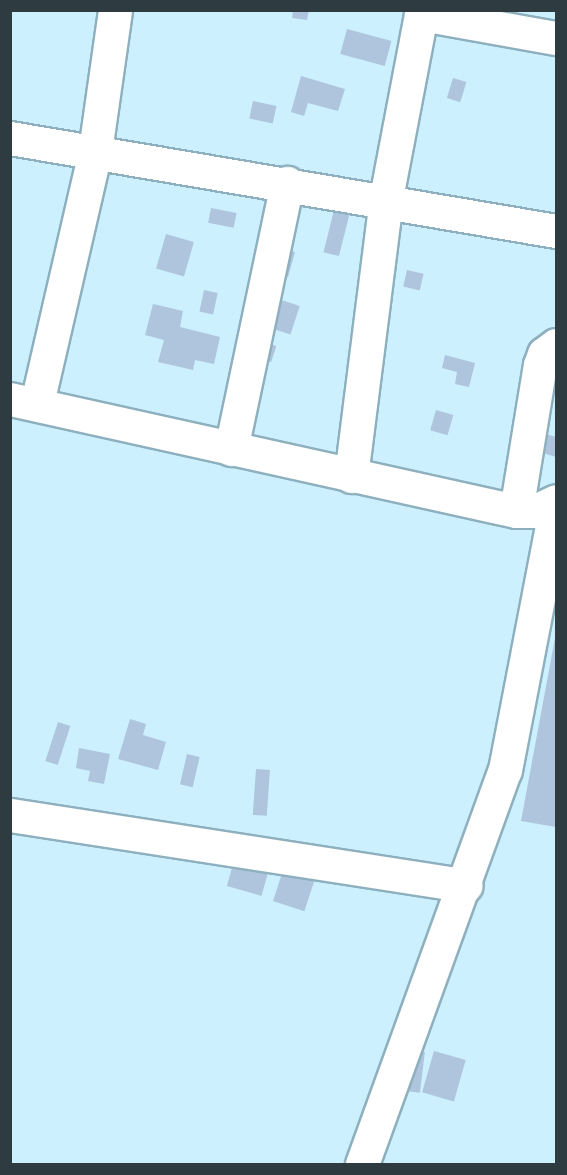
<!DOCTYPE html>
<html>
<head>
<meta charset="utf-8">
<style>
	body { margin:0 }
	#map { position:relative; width:567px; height:1175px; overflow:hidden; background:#ccf0fe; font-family:"Zilla Slab",serif }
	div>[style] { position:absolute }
	.building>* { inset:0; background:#aec5dd; transform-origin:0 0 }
	.roads { filter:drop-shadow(2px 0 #8eb0be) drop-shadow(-2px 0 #8eb0be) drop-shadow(0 2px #8eb0be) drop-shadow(0 -2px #8eb0be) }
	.minor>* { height:33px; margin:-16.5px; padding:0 16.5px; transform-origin:16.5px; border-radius:16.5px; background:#fff }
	span { translate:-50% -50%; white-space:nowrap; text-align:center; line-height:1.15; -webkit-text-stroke:6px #ebf9ff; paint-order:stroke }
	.frame { position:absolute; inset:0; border:12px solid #2e3c42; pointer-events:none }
</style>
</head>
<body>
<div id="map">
	<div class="building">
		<div style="clip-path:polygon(293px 10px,309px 10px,307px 20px,292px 18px)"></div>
		<div style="left:347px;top:29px;width:46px;height:26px;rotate:15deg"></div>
		<div style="clip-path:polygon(301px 76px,345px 89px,338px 111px,308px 103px,304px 116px,291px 112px)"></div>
		<div style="left:453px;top:78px;width:14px;height:21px;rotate:17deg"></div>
		<div style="left:253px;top:101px;width:24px;height:18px;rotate:12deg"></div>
		<div style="left:338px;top:194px;width:16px;height:60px;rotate:14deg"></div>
		<div style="left:211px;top:208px;width:26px;height:15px;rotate:11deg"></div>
		<div style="left:166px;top:234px;width:29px;height:36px;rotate:16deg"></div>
		<div style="clip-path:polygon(282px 249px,295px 252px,288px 277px,277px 274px)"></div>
		<div style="left:407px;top:270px;width:17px;height:17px;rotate:13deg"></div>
		<div style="left:204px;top:290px;width:14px;height:22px;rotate:12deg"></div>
		<div style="left:275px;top:298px;width:26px;height:30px;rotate:18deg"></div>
		<div style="clip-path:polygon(153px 304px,183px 311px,180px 327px,220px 337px,214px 364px,195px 360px,193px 370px,158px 362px,164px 340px,145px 335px)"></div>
		<div style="left:264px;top:342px;width:13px;height:17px;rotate:18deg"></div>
		<div style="clip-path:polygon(445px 355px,475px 363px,469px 387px,455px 384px,457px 372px,442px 368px)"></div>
		<div style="left:436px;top:410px;width:18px;height:21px;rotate:16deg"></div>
		<div style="clip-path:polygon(539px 432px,556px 437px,556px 457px,533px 450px)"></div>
		<div style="clip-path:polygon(555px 638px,556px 638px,556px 827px,521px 821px)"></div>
		<div style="clip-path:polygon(130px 719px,146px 724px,143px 735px,166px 742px,158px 770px,118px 759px)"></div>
		<div style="left:58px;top:722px;width:13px;height:41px;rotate:18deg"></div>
		<div style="clip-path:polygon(79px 748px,110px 754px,104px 784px,88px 781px,90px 771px,76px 768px)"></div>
		<div style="left:187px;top:754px;width:13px;height:31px;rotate:13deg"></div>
		<div style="left:256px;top:769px;width:14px;height:46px;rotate:4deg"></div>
		<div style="left:234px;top:861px;width:36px;height:26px;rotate:16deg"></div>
		<div style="left:286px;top:861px;width:33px;height:42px;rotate:18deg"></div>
		<div style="left:409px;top:1050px;width:16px;height:41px;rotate:7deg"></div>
		<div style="left:434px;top:1051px;width:33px;height:43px;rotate:16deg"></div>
	</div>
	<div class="roads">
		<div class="minor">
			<div style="left:421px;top:14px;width:137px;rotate:10.1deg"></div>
			<div style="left:10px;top:138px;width:554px;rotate:9.67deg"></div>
			<div style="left:10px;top:399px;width:518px;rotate:12.48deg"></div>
			<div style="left:516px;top:511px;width:19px"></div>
			<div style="left:535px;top:511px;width:23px;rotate:-25deg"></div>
			<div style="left:37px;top:403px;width:259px;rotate:-77deg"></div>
			<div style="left:95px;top:151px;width:142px;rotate:-81.9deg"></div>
			<div style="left:231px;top:449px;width:272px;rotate:-78.1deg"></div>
			<div style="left:351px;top:476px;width:280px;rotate:-82.8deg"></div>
			<div style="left:386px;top:198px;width:191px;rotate:-79.2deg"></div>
			<div style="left:516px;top:511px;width:148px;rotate:-80.7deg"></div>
			<div style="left:540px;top:365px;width:12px;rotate:-70deg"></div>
			<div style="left:544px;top:354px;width:15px;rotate:-37deg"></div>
			<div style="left:10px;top:815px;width:461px;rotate:8.8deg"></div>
			<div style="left:362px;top:1164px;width:419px;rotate:-70.1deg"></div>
			<div style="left:505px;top:770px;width:269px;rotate:-79.1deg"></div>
		</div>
	</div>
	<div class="frame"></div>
</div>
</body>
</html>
